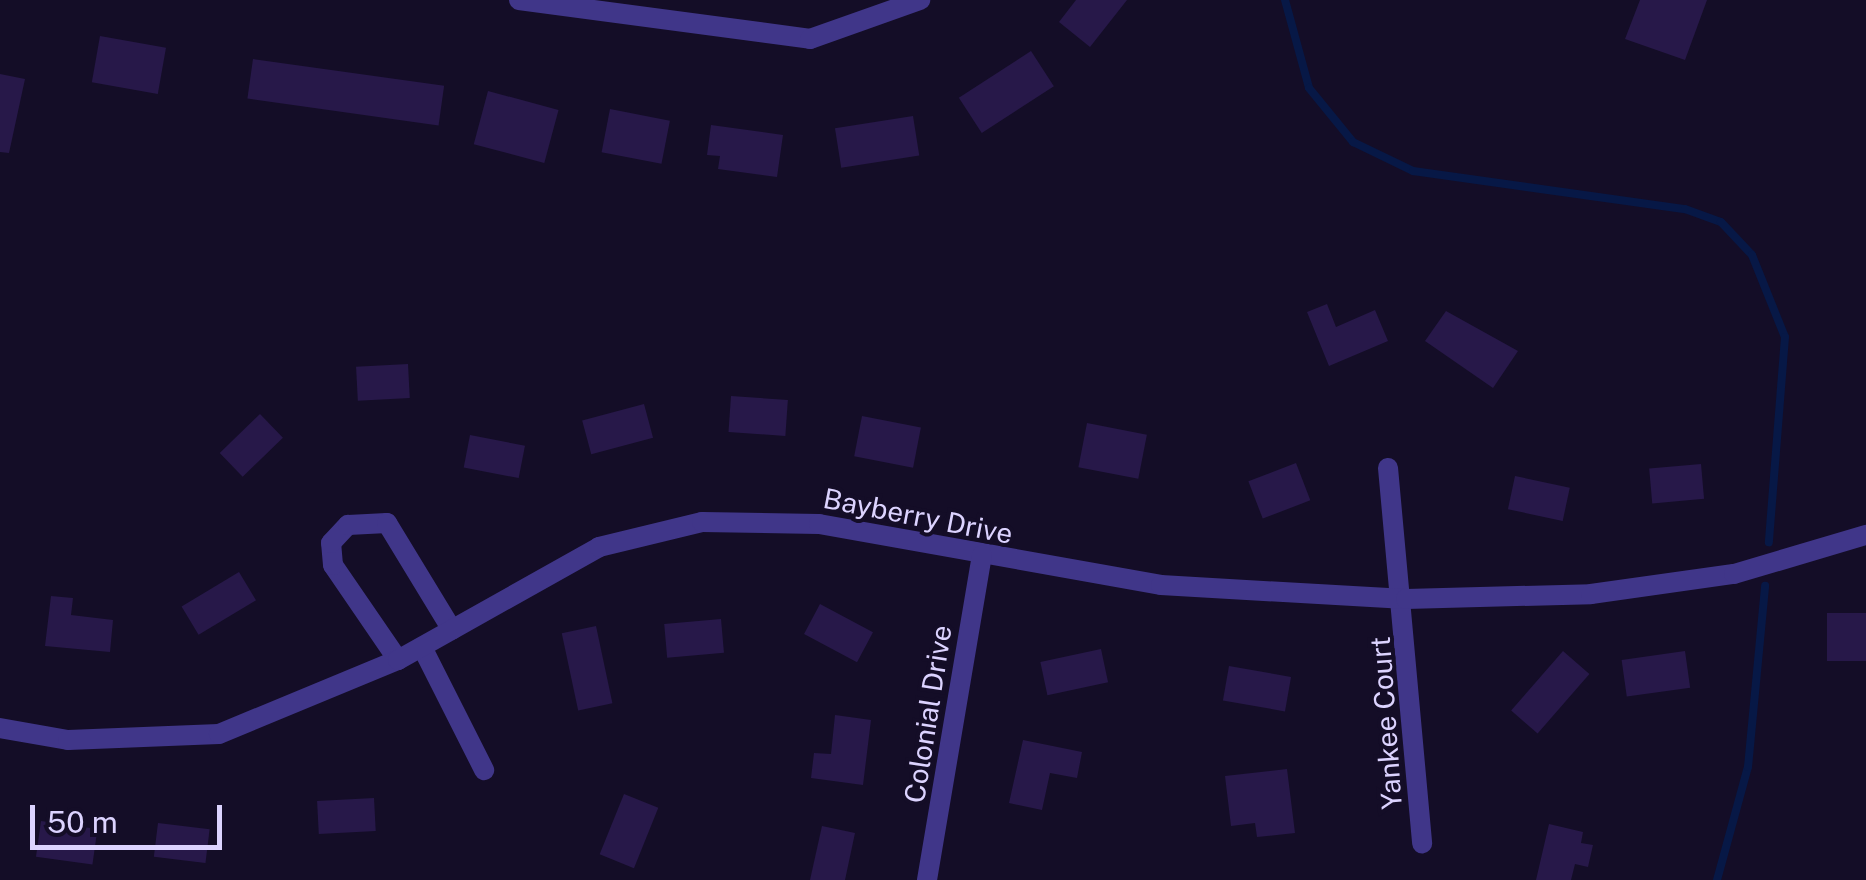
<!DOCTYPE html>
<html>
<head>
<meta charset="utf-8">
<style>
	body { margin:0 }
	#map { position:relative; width:1866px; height:880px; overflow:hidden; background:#140d27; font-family:"Public Sans",sans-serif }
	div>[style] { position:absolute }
	.stream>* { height:8px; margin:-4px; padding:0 4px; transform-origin:4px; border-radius:4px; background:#071846 }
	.building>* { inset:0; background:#271849; transform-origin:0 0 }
	.minor>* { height:20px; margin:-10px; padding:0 10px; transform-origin:10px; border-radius:10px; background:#403689 }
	span { translate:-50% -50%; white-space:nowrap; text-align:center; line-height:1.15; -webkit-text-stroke:8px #140d27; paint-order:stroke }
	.street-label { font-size:28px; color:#dcd3ff }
	.scale { position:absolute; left:30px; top:805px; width:192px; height:45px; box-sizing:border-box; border:5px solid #dcd3ff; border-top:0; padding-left:12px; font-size:30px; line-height:35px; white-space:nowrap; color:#dcd3ff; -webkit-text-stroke:8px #140d27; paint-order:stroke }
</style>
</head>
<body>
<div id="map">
	<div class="stream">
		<div style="left:1285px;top:0;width:91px;rotate:74.7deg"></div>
		<div style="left:1309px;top:88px;width:70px;rotate:50.8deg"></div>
		<div style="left:1353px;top:142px;width:67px;rotate:25.8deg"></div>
		<div style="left:1413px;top:171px;width:275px;rotate:8deg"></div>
		<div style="left:1685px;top:209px;width:38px;rotate:20deg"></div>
		<div style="left:1721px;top:222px;width:45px;rotate:46.8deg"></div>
		<div style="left:1752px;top:255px;width:88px;rotate:68.1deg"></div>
		<div style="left:1785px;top:337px;width:206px;rotate:94.5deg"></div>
		<div style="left:1717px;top:880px;width:117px;rotate:-74.7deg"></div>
		<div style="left:1748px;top:767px;width:182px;rotate:-84.6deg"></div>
	</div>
	<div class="building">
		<div style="clip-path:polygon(1076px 0,1127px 0,1090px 47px,1059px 22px)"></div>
		<div style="clip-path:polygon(1640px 0,1707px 0,1685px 60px,1625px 39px)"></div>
		<div style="left:100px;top:36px;width:67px;height:47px;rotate:10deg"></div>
		<div style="left:1031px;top:51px;width:42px;height:86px;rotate:57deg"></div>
		<div style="left:253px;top:59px;width:193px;height:40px;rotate:8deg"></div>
		<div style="clip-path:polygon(0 74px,25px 79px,9px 153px,0 152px)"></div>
		<div style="left:488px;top:91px;width:73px;height:55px;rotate:15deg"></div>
		<div style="left:610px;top:109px;width:61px;height:44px;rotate:11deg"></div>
		<div style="left:913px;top:116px;width:40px;height:79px;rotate:81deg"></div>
		<div style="clip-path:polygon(711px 125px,783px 135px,777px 177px,718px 169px,720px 156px,707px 155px)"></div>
		<div style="clip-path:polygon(1327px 304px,1336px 327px,1375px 310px,1388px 341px,1329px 366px,1307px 312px)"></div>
		<div style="clip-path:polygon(1446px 311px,1518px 351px,1493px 388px,1425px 341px)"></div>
		<div style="left:408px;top:364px;width:34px;height:52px;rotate:87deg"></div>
		<div style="left:731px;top:396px;width:57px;height:36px;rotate:4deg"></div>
		<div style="left:644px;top:404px;width:35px;height:64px;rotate:75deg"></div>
		<div style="left:260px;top:414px;width:33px;height:56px;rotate:46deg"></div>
		<div style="left:862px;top:416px;width:60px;height:41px;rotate:11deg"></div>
		<div style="left:1087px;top:423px;width:61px;height:45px;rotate:11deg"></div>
		<div style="left:470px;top:435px;width:56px;height:33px;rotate:11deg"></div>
		<div style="left:1296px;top:463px;width:40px;height:51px;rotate:69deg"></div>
		<div style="left:1701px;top:464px;width:35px;height:52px;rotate:85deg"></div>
		<div style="left:1515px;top:476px;width:56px;height:34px;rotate:12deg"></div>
		<div style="left:239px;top:572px;width:33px;height:67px;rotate:59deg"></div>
		<div style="clip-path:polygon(51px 596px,73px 598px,71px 615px,113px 620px,110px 652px,45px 646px)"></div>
		<div style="left:820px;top:604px;width:60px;height:34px;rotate:28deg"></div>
		<div style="left:1827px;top:613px;width:39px;height:48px"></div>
		<div style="left:721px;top:619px;width:34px;height:57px;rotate:85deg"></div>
		<div style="left:596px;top:626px;width:79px;height:35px;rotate:78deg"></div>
		<div style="left:1101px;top:649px;width:34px;height:62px;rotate:78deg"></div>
		<div style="left:1563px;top:651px;width:35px;height:79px;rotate:41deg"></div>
		<div style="left:1685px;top:651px;width:37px;height:64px;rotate:82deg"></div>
		<div style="left:1229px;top:666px;width:63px;height:35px;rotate:10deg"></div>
		<div style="clip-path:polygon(835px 715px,871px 720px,863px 785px,811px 778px,814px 753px,831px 754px)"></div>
		<div style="clip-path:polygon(1023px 740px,1082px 752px,1077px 778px,1050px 773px,1042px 810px,1009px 803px)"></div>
		<div style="clip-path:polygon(1287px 769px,1295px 833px,1257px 837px,1255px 823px,1231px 826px,1225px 776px)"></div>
		<div style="left:624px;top:794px;width:37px;height:65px;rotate:22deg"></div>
		<div style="left:374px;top:798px;width:33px;height:57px;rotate:87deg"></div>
		<div style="left:41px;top:821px;width:57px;height:36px;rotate:8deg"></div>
		<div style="left:158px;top:823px;width:52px;height:34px;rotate:7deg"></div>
		<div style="clip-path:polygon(1549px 824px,1583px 832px,1581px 843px,1593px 845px,1588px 867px,1575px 864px,1571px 880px,1536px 880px)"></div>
		<div style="clip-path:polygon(822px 826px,855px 833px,845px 880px,810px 880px)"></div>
	</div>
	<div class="minor">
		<div style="left:519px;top:0;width:294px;rotate:7.6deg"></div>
		<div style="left:810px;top:39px;width:117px;rotate:-19.5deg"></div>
		<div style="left:1388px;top:468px;width:377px;rotate:84.8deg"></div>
		<div style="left:422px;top:647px;width:138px;rotate:63.2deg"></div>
		<div style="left:398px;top:660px;width:115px;rotate:-124.4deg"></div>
		<div style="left:333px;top:565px;width:22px;rotate:-95deg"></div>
		<div style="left:331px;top:543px;width:25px;rotate:-47deg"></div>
		<div style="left:348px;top:525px;width:39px;rotate:-3deg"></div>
		<div style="left:387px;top:523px;width:125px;rotate:58.7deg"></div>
		<div style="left:0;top:728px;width:69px;rotate:10deg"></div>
		<div style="left:68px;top:740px;width:151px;rotate:-2.3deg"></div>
		<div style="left:219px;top:734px;width:194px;rotate:-22.5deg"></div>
		<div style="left:398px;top:660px;width:231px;rotate:-29.3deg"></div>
		<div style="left:599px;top:547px;width:106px;rotate:-13.6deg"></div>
		<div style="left:702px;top:522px;width:117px;rotate:1deg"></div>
		<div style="left:819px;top:524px;width:347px;rotate:10.1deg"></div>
		<div style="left:1161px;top:585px;width:245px;rotate:3.3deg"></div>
		<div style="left:1406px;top:599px;width:185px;rotate:-1.5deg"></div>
		<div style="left:1591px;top:594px;width:144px;rotate:-8deg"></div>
		<div style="left:1734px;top:574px;width:138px;rotate:-16.5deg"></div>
		<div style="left:927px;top:880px;width:329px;rotate:-80.4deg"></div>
	</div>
	<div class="street-label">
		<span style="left:918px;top:516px;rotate:11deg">Bayberry Drive</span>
		<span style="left:928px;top:714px;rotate:-81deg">Colonial Drive</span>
		<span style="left:1386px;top:723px;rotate:-94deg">Yankee Court</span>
	</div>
	<div class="scale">50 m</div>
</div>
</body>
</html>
